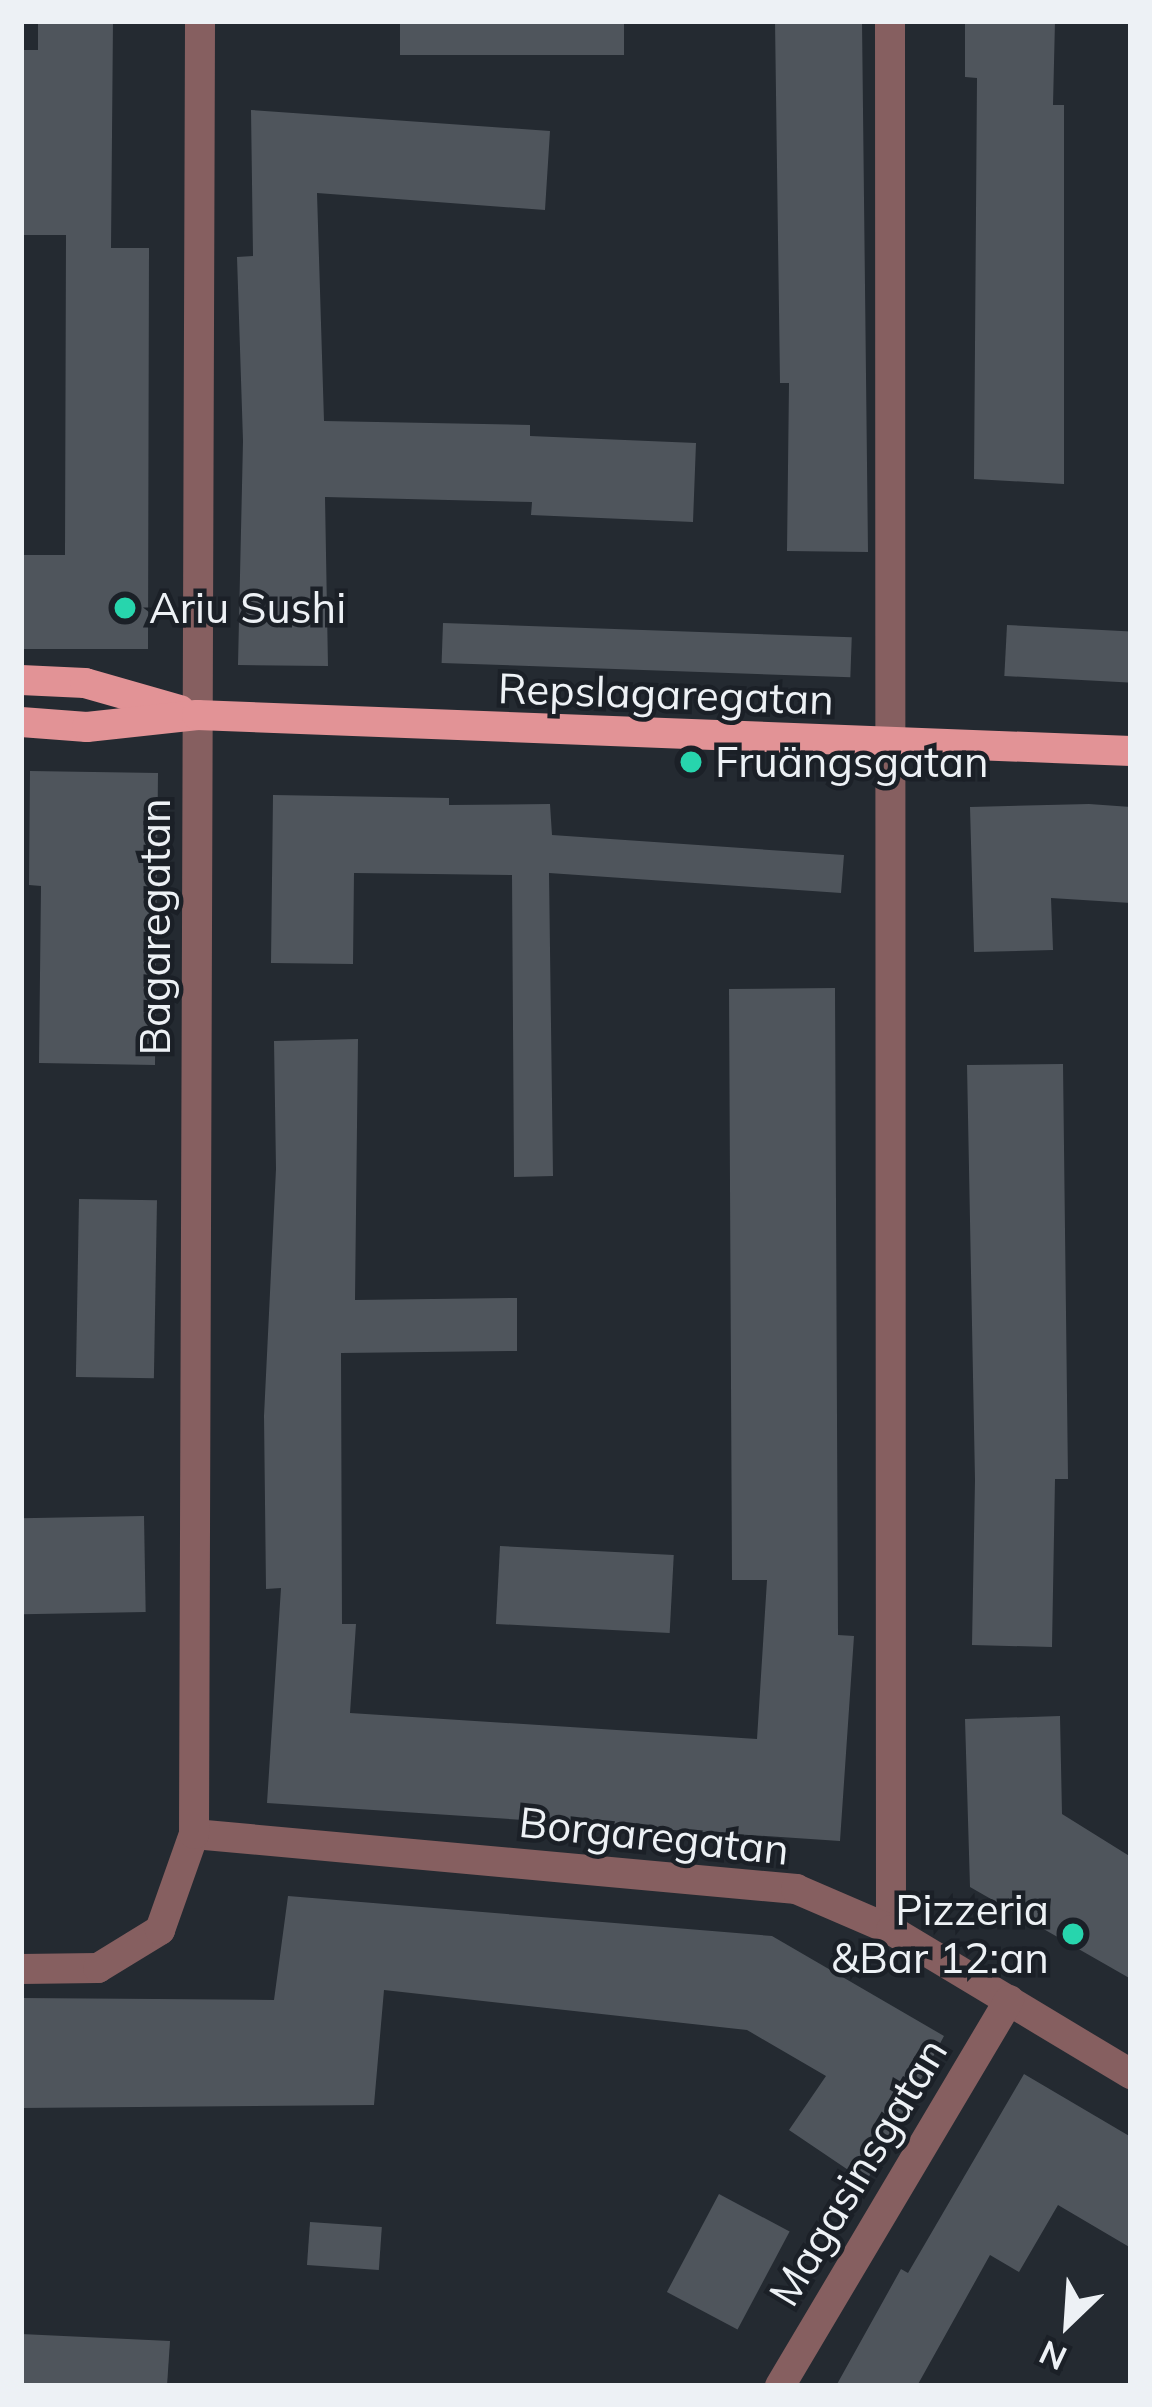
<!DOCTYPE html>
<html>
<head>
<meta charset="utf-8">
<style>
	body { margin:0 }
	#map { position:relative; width:1152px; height:2407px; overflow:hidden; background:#242a31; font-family:Mulish,sans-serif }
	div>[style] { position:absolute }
	.building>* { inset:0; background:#4f555c; transform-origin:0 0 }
	.minor>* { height:30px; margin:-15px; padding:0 15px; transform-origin:15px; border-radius:15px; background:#865f60 }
	.major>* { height:30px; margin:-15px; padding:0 15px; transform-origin:15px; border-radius:15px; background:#e29396 }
	.dots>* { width:33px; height:33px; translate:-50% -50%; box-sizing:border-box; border:6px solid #1b2027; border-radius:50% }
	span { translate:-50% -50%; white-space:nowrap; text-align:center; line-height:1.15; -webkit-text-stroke:9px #1b2027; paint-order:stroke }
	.poi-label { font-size:42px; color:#edf1f5 }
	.left { translate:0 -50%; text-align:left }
	.right { translate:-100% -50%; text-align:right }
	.street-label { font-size:42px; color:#edf1f5 }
	.frame { position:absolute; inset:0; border:24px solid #edf1f5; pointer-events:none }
	.north { position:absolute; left:1008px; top:2263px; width:120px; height:120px; -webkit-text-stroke:9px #1b2027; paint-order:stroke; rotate:205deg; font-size:33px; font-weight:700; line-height:48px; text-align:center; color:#edf1f5 }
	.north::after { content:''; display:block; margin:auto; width:42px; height:54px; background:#edf1f5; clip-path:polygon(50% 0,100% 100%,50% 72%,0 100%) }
</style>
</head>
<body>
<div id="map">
	<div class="building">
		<div style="clip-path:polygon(38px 21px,113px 21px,111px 248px,149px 248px,148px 649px,21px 649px,21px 555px,65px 555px,66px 235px,21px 235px,21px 50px,38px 50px)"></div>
		<div style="left:400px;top:21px;width:224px;height:34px"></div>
		<div style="clip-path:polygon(775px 21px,862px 21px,868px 552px,787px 551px,789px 383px,780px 383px)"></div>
		<div style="clip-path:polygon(965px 21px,1055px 21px,1053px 105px,1064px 105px,1064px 484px,974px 479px,977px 78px,965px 77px)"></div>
		<div style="clip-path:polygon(251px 110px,550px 131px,545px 210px,317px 193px,324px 421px,530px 425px,530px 436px,696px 443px,693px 522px,531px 515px,532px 502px,325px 497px,328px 666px,238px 665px,243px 441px,237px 257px,253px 256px)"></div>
		<div style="left:443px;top:623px;width:409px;height:40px;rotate:2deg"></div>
		<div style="left:1007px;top:625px;width:124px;height:51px;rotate:3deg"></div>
		<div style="clip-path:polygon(30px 771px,158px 773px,155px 1065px,39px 1063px,41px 886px,29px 885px)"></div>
		<div style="clip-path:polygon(273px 795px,449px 798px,449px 805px,550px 804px,552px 835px,844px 855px,841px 893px,549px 873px,553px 1176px,514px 1177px,512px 875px,354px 873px,353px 964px,271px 963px)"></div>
		<div style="clip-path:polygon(1089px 804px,1131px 807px,1131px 903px,1051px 898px,1053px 950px,974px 952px,970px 807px)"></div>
		<div style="clip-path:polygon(835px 988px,838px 1635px,854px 1636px,840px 1841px,267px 1803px,281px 1588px,266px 1589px,264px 1416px,276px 1169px,274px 1041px,358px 1039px,355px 1300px,517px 1298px,517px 1351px,341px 1353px,342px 1624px,356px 1624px,350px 1713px,757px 1739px,767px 1580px,732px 1580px,729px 989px)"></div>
		<div style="clip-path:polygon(1063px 1064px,1068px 1479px,1055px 1479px,1052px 1647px,972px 1645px,975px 1480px,967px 1065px)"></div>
		<div style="left:79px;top:1199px;width:78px;height:178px;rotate:1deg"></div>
		<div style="left:144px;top:1516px;width:96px;height:123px;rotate:89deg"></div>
		<div style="left:500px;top:1546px;width:174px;height:78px;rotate:3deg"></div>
		<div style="clip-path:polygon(1060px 1716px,1062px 1814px,1131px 1857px,1131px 1979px,970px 1887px,965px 1719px)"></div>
		<div style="clip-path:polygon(288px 1896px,772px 1936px,944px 2036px,866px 2182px,789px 2130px,826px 2076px,747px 2030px,384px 1990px,374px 2105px,21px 2108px,21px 1998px,274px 2000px)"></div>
		<div style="clip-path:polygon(1024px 2074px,1131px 2137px,1131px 2248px,1058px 2205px,1019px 2272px,990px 2255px,917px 2386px,836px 2386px,901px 2269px,908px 2273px)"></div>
		<div style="left:719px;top:2194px;width:80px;height:111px;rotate:28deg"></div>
		<div style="left:310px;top:2222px;width:72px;height:43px;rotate:4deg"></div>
		<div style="clip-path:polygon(21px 2334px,170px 2341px,167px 2386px,21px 2386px)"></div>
	</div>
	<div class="minor">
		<div style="left:890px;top:21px;width:1909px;rotate:89.97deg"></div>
		<div style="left:194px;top:1834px;width:605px;rotate:5.22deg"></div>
		<div style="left:796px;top:1889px;width:103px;rotate:23.3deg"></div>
		<div style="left:891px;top:1930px;width:280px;rotate:31deg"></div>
		<div style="left:21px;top:1969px;width:77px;rotate:-0.7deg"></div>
		<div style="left:98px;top:1968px;width:73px;rotate:-31.5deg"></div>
		<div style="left:160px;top:1930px;width:102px;rotate:-70.5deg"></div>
		<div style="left:194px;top:1834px;width:1813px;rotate:-89.81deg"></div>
		<div style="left:780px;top:2386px;width:449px;rotate:-59.3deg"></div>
	</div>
	<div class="major">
		<div style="left:21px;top:680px;width:64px;rotate:2.7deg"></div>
		<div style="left:85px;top:683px;width:99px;rotate:15.9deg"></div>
		<div style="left:21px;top:722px;width:66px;rotate:4.3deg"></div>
		<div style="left:87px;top:727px;width:111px;rotate:-6.2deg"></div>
		<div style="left:197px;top:715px;width:935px;rotate:2.21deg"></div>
	</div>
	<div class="dots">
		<div style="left:125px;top:608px;background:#27d5ad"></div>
		<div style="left:691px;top:762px;background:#27d5ad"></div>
		<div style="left:1073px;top:1934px;background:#27d5ad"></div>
	</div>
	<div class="poi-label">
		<span class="left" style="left:149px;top:608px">Ariu Sushi</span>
		<span class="left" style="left:715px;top:762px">Fruängsgatan</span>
		<span class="right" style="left:1049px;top:1934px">Pizzeria<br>&amp;Bar 12:an</span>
	</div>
	<div class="street-label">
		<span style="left:666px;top:694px;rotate:2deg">Repslagaregatan</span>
		<span style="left:155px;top:927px;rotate:-90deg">Bagaregatan</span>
		<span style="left:654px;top:1836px;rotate:6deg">Borgaregatan</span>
		<span style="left:858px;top:2172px;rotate:-59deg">Magasinsgatan</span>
	</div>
	<div class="frame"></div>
	<div class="north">N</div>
</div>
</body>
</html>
